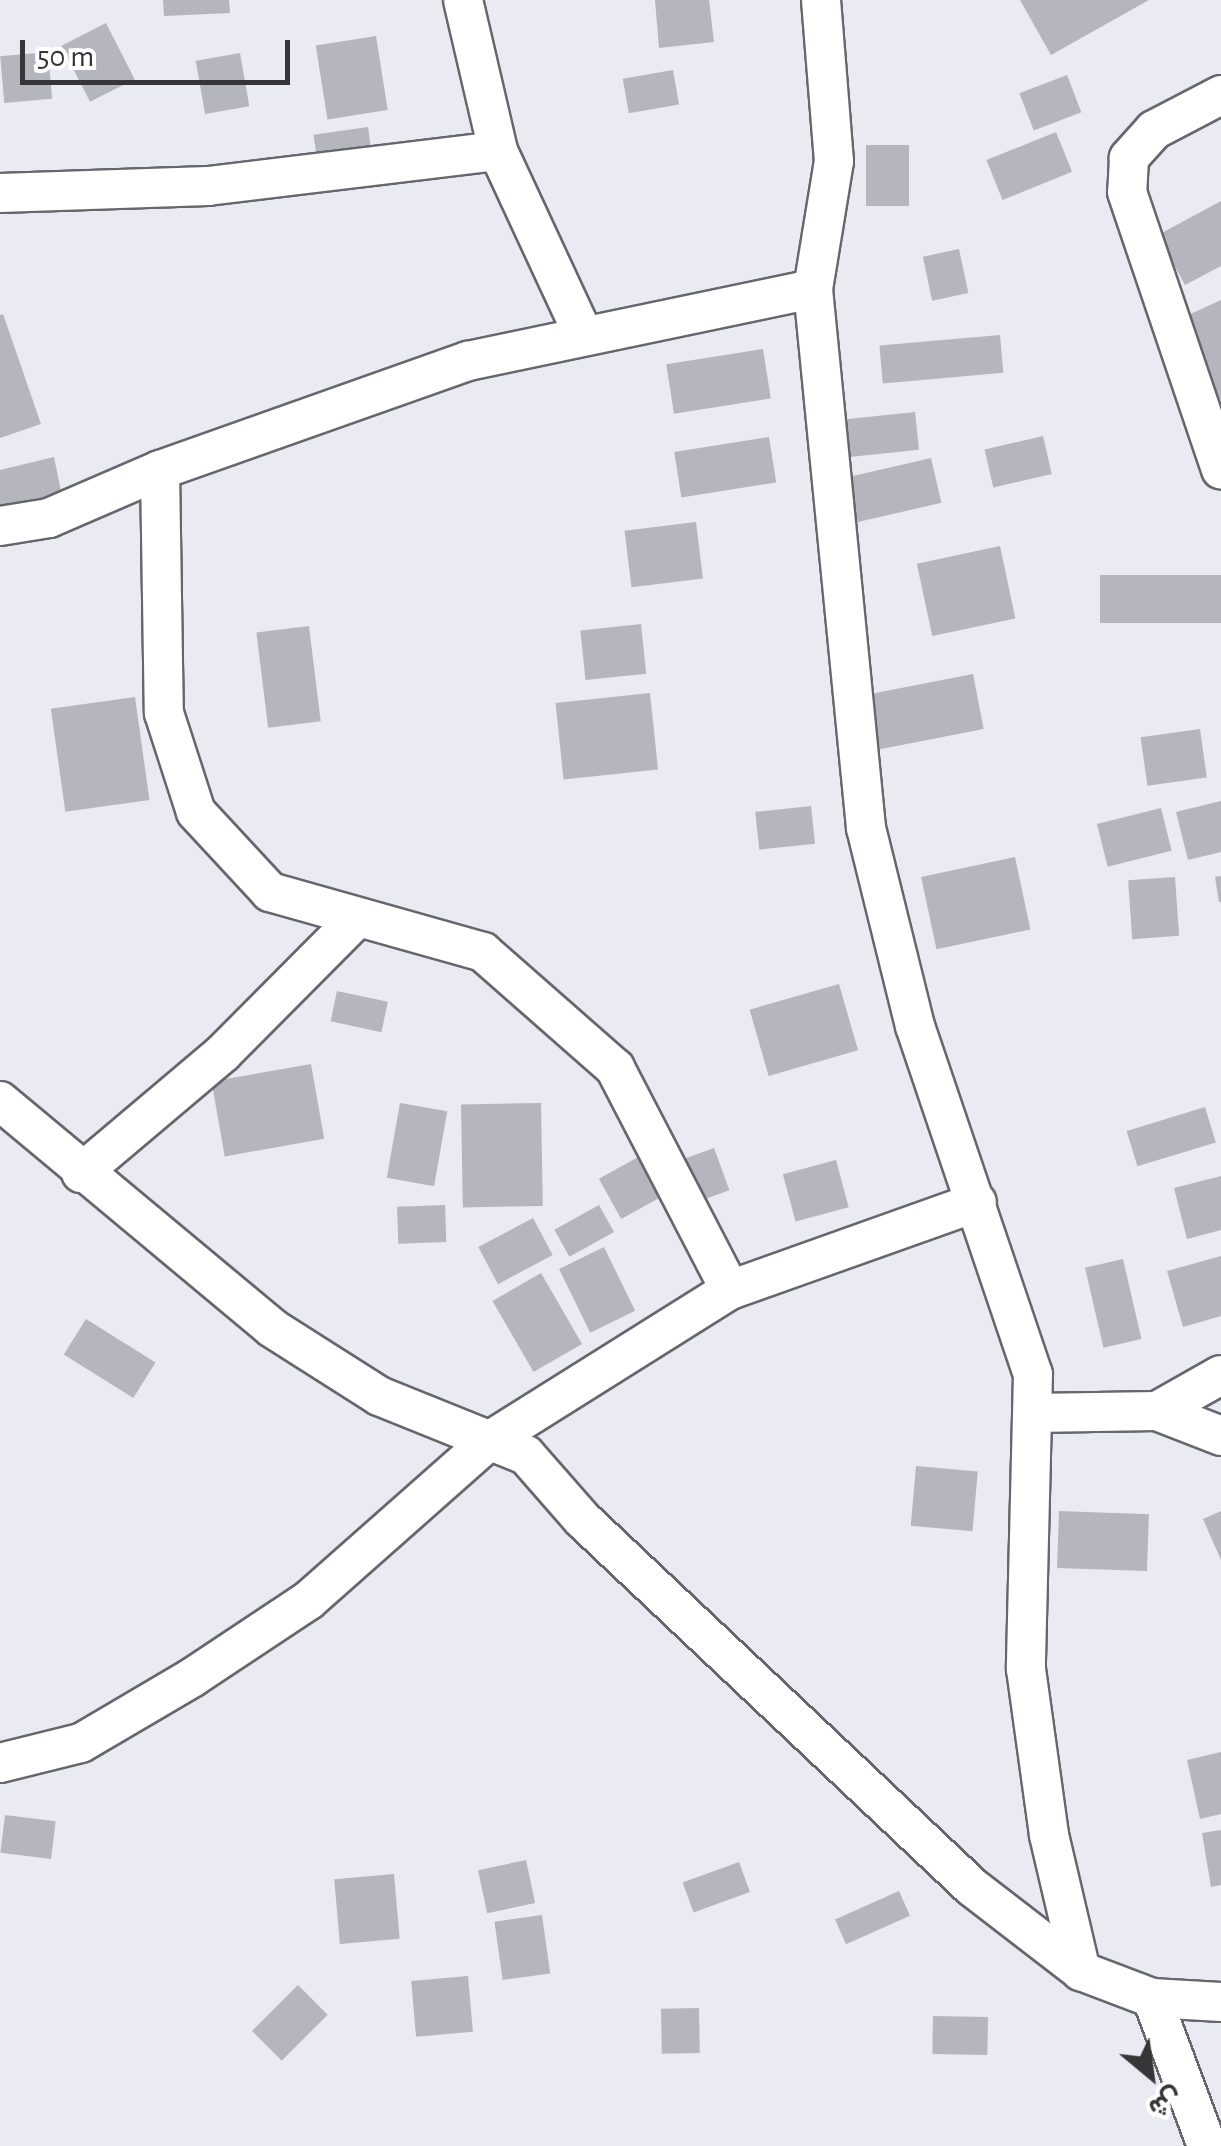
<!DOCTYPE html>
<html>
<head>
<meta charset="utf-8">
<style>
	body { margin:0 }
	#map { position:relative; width:1221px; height:2146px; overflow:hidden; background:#eaeaf3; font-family:"Alegreya Sans",Vazirmatn,sans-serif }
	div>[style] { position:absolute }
	.building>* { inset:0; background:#b5b5be; transform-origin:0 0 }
	.roads { filter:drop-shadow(2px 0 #66666d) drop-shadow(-2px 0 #66666d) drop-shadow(0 2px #66666d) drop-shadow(0 -2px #66666d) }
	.minor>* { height:38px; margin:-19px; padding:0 19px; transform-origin:19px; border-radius:19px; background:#fff }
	span { translate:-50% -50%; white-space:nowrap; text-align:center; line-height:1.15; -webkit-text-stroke:9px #fff; paint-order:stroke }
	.north { position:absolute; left:1101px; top:2026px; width:100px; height:100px; -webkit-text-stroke:8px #fff; paint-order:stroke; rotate:151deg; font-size:28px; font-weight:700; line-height:40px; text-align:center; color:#363639 }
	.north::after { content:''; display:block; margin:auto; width:35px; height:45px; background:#363639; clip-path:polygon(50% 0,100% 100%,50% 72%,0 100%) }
	.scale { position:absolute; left:20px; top:40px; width:270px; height:45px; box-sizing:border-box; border:5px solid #363639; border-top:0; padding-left:12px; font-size:30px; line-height:35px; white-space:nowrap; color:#363639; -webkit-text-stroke:8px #fff; paint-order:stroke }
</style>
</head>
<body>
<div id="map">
	<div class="building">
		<div style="clip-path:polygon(163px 0,229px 0,230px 13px,164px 16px)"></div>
		<div style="clip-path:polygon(655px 0,709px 0,714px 42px,659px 48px)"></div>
		<div style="clip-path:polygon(1020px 0,1149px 0,1051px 55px)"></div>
		<div style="left:106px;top:23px;width:63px;height:50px;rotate:63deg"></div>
		<div style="left:376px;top:36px;width:75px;height:61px;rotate:81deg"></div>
		<div style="left:48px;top:52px;width:47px;height:48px;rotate:85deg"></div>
		<div style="left:240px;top:53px;width:54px;height:45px;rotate:80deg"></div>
		<div style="left:673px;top:70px;width:35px;height:51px;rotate:80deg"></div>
		<div style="left:1067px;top:75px;width:40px;height:51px;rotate:69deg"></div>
		<div style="left:368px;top:127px;width:30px;height:55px;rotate:82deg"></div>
		<div style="left:1056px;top:132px;width:43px;height:75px;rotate:68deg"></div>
		<div style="left:866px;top:145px;width:43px;height:61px"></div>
		<div style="clip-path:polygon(1221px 201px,1221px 266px,1185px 285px,1158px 235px)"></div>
		<div style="left:959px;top:249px;width:45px;height:37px;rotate:78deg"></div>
		<div style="clip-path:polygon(1221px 300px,1221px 401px,1184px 317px)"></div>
		<div style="clip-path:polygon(3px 314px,41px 424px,0 438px,0 315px)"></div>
		<div style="left:1000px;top:335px;width:38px;height:121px;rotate:85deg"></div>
		<div style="left:763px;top:349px;width:50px;height:98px;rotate:81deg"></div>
		<div style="left:915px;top:412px;width:38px;height:84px;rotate:84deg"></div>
		<div style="left:1043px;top:436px;width:39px;height:60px;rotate:77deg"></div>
		<div style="left:769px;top:437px;width:46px;height:96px;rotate:81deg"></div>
		<div style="clip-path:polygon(54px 457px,63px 501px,0 515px,0 470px)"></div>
		<div style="left:931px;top:458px;width:46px;height:89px;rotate:77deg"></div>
		<div style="left:696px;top:522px;width:57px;height:72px;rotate:83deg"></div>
		<div style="left:1000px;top:546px;width:74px;height:85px;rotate:78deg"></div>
		<div style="left:1221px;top:575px;width:48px;height:121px;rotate:90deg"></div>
		<div style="left:641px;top:624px;width:50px;height:61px;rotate:84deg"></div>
		<div style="left:309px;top:626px;width:96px;height:53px;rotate:83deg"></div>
		<div style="left:973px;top:674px;width:56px;height:106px;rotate:79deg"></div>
		<div style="left:650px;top:693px;width:77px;height:95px;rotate:84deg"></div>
		<div style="left:135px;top:697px;width:104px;height:85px;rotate:82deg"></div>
		<div style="left:1200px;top:729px;width:49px;height:60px;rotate:82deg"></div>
		<div style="clip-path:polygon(1221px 801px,1221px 852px,1188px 860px,1176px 812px)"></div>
		<div style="left:811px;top:806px;width:38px;height:56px;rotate:84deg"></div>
		<div style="left:1161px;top:808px;width:44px;height:66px;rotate:76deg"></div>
		<div style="left:1015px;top:857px;width:74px;height:96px;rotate:78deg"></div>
		<div style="clip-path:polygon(1221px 876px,1221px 902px,1219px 902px,1215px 877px)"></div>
		<div style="left:1175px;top:877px;width:59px;height:47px;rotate:86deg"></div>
		<div style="left:839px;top:984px;width:69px;height:93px;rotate:74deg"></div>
		<div style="left:337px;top:991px;width:52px;height:31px;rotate:12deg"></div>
		<div style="left:311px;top:1064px;width:76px;height:101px;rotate:80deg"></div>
		<div style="left:400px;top:1103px;width:48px;height:76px;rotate:10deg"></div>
		<div style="left:541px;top:1103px;width:103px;height:80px;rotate:89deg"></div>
		<div style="left:1205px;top:1107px;width:37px;height:82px;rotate:73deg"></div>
		<div style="left:714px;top:1148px;width:45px;height:44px;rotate:70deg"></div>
		<div style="left:640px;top:1156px;width:46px;height:47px;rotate:61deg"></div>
		<div style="left:836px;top:1160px;width:49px;height:55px;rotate:75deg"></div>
		<div style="clip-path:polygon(1221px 1176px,1221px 1230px,1187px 1239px,1174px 1188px)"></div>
		<div style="left:445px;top:1205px;width:37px;height:48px;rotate:88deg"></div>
		<div style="left:599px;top:1205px;width:31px;height:51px;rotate:61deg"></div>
		<div style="left:533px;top:1218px;width:42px;height:62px;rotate:62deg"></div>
		<div style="left:604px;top:1247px;width:71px;height:50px;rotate:64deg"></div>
		<div style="clip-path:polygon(1221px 1256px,1221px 1316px,1183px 1327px,1167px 1271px)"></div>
		<div style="left:1123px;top:1259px;width:82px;height:39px;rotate:77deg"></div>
		<div style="left:541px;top:1273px;width:82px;height:56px;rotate:60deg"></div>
		<div style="left:86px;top:1319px;width:82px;height:42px;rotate:32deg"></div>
		<div style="left:916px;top:1466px;width:62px;height:60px;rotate:5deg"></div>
		<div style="left:1059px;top:1511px;width:90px;height:57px;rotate:2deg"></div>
		<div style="clip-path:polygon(1221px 1511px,1221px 1560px,1203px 1519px)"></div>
		<div style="clip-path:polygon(1221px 1752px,1221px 1814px,1200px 1819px,1187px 1760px)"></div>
		<div style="left:5px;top:1815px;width:51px;height:38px;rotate:7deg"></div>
		<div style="clip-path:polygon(1221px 1830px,1221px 1885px,1211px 1887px,1202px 1833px)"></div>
		<div style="left:526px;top:1860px;width:44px;height:49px;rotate:78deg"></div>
		<div style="left:739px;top:1862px;width:32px;height:60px;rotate:70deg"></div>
		<div style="left:394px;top:1874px;width:65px;height:60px;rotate:85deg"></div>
		<div style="left:899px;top:1891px;width:27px;height:70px;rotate:66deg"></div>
		<div style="left:542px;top:1915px;width:59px;height:48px;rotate:82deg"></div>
		<div style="left:468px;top:1976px;width:56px;height:57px;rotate:85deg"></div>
		<div style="left:298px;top:1985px;width:42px;height:65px;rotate:45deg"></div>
		<div style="left:699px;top:2008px;width:45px;height:38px;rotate:89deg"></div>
		<div style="left:933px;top:2016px;width:55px;height:38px;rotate:1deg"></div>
	</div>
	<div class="roads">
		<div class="minor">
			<div style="left:463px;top:0;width:155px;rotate:76.9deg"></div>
			<div style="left:498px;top:151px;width:202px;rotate:65.1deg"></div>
			<div style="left:821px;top:0;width:162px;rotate:85.4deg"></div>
			<div style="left:834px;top:161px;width:130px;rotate:99.3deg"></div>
			<div style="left:813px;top:289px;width:542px;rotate:84.38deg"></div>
			<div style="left:866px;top:828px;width:204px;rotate:76.1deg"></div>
			<div style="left:915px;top:1026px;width:367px;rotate:71.3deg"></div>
			<div style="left:1033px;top:1374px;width:295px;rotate:91.4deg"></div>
			<div style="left:1026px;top:1669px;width:168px;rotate:82.1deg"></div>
			<div style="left:1049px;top:1835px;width:140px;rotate:76.8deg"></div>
			<div style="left:1221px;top:95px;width:76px;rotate:152.4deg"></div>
			<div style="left:1154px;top:130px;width:38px;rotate:132deg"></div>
			<div style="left:1129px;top:158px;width:34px;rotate:93deg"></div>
			<div style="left:1127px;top:192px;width:293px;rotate:71.3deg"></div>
			<div style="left:0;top:193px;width:208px;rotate:-1.9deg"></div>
			<div style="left:208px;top:186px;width:292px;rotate:-6.9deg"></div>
			<div style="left:160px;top:470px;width:243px;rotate:89.1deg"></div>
			<div style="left:164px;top:713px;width:104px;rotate:72.1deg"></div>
			<div style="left:196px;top:812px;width:109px;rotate:47.2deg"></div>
			<div style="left:270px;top:892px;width:221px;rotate:15.7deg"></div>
			<div style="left:483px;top:952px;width:176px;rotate:41.3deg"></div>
			<div style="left:615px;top:1068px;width:250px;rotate:62.6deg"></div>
			<div style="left:0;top:526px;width:50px;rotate:-9.3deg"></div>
			<div style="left:49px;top:518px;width:121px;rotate:-23.4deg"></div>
			<div style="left:160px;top:470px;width:327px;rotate:-19.5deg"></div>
			<div style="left:468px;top:361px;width:352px;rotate:-11.8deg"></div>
			<div style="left:0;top:1101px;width:354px;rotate:39.8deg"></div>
			<div style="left:272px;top:1328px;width:127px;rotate:32.4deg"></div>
			<div style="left:379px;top:1396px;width:158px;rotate:21.9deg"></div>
			<div style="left:526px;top:1455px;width:86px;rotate:48.8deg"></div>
			<div style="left:583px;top:1520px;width:535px;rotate:43.33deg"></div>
			<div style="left:972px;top:1887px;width:138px;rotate:37.6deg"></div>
			<div style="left:1081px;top:1971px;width:76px;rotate:20.8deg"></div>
			<div style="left:1152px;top:1998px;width:69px;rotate:3.3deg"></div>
			<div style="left:81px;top:1173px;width:186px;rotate:-40.2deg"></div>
			<div style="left:223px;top:1053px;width:186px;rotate:-45.2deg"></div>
			<div style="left:1157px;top:1411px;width:73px;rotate:-29.4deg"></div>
			<div style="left:1034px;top:1413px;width:123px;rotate:-0.9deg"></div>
			<div style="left:1157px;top:1411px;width:69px;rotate:21.3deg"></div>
			<div style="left:0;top:1763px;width:83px;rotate:-13.9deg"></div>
			<div style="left:81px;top:1743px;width:130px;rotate:-30.5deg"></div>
			<div style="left:193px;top:1677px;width:139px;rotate:-33.6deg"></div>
			<div style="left:309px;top:1600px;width:240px;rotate:-41.5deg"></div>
			<div style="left:489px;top:1441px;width:284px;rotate:-32.1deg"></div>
			<div style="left:730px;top:1290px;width:262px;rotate:-19.6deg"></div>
			<div style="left:1152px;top:1998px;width:158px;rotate:69.6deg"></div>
		</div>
	</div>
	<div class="north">ش</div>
	<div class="scale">50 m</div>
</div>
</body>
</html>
